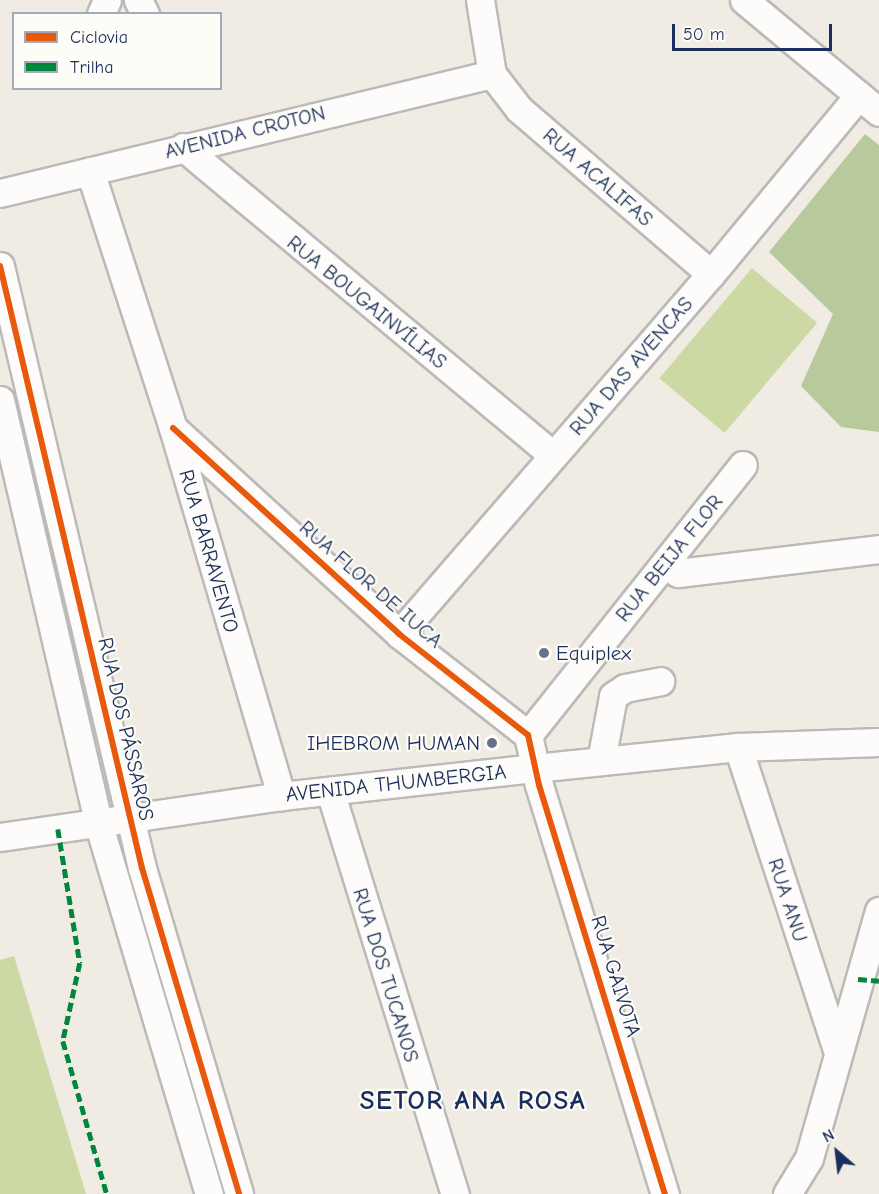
<!DOCTYPE html>
<html>
<head>
<meta charset="utf-8">
<style>
	body { margin:0 }
	#map { position:relative; width:879px; height:1194px; overflow:hidden; background:#f0ece3; font-family:"Comic Neue",sans-serif }
	div>[style] { position:absolute }
	.green>* { inset:0; background:#ccd9a4; transform-origin:0 0 }
	.forest>* { inset:0; background:#b8c99c }
	.roads { filter:drop-shadow(2px 0 #bbbab9) drop-shadow(-2px 0 #bbbab9) drop-shadow(0 2px #bbbab9) drop-shadow(0 -2px #bbbab9) }
	.minor>* { height:27px; margin:-13.5px; padding:0 13.5px; transform-origin:13.5px; border-radius:13.5px; background:#fdfcfb }
	.quiet>* { height:4.5px; margin-top:-2.25px; transform-origin:0; background:repeating-linear-gradient(90deg,#00873e 0 9px,transparent 0 13.5px) }
	.cycleway>* { height:6px; margin:-3px; padding:0 3px; transform-origin:3px; border-radius:3px; background:#e8590c }
	.dots>* { width:16px; height:16px; translate:-50% -50%; box-sizing:border-box; border:3px solid #fdfcf7; border-radius:50% }
	span { translate:-50% -50%; white-space:nowrap; text-align:center; line-height:1.15; -webkit-text-stroke:4.5px #fdfcf7; paint-order:stroke }
	.street-label { font-size:21px; color:#1b2f5e }
	.poi-label { font-size:21px; color:#1b2f5e }
	.left { translate:0 -50%; text-align:left }
	.right { translate:-100% -50%; text-align:right }
	.district-label { font-size:27px; color:#1b2f5e; font-weight:700; letter-spacing:1.5px }
	.legend { position:absolute; left:12px; top:12px; width:210px; height:78px; box-sizing:border-box; background:#fdfcf7; border:2px solid #a3aaba; margin:0; padding:8px 10px; list-style:none; font-size:18px; color:#1b2f5e }
	.legend li { display:flex; align-items:center; gap:12px; height:30px }
	.legend b { width:30px; border:2px solid #a3aaba }
	.north { position:absolute; left:807px; top:1122px; width:60px; height:60px; -webkit-text-stroke:4px #fdfcf7; paint-order:stroke; rotate:332deg; font-size:16px; font-weight:700; line-height:24px; text-align:center; color:#1b2f5e }
	.north::after { content:''; display:block; margin:auto; width:21px; height:27px; background:#1b2f5e; clip-path:polygon(50% 0,100% 100%,50% 72%,0 100%) }
	.scale { position:absolute; left:672px; top:24px; width:160px; height:27px; box-sizing:border-box; border:3px solid #1b2f5e; border-top:0; padding-left:8px; font-size:18px; line-height:21px; white-space:nowrap; color:#1b2f5e; -webkit-text-stroke:4px #fdfcf7; paint-order:stroke }
</style>
</head>
<body>
<div id="map">
	<div class="green">
		<div style="left:752px;top:268px;width:85px;height:144px;rotate:40deg"></div>
		<div style="clip-path:polygon(14px 956px,86px 1194px,0 1194px,0 960px)"></div>
	</div>
	<div class="forest">
		<div style="clip-path:polygon(865px 134px,879px 145px,879px 432px,841px 427px,801px 386px,833px 314px,769px 252px)"></div>
	</div>
	<div class="roads">
		<div class="minor">
			<div style="left:138px;top:0;width:16px;rotate:63deg"></div>
			<div style="left:480px;top:0;width:75px;rotate:80.8deg"></div>
			<div style="left:492px;top:74px;width:44px;rotate:52.4deg"></div>
			<div style="left:519px;top:109px;width:253px;rotate:40.7deg"></div>
			<div style="left:744px;top:0;width:175px;rotate:39.7deg"></div>
			<div style="left:101px;top:14px;width:15px;rotate:-67deg"></div>
			<div style="left:183px;top:147px;width:481px;rotate:39.8deg"></div>
			<div style="left:90px;top:171px;width:270px;rotate:72.1deg"></div>
			<div style="left:173px;top:428px;width:384px;rotate:73.6deg"></div>
			<div style="left:0;top:193px;width:506px;rotate:-13.6deg"></div>
			<div style="left:0;top:266px;width:619px;rotate:76.73deg"></div>
			<div style="left:142px;top:868px;width:340px;rotate:73.4deg"></div>
			<div style="left:0;top:400px;width:433px;rotate:76.9deg"></div>
			<div style="left:98px;top:822px;width:388px;rotate:73.4deg"></div>
			<div style="left:173px;top:428px;width:306px;rotate:42.3deg"></div>
			<div style="left:399px;top:634px;width:164px;rotate:38.1deg"></div>
			<div style="left:528px;top:735px;width:51px;rotate:77.6deg"></div>
			<div style="left:539px;top:785px;width:428px;rotate:72.9deg"></div>
			<div style="left:665px;top:564px;width:16px;rotate:35deg"></div>
			<div style="left:678px;top:573px;width:202px;rotate:-6.8deg"></div>
			<div style="left:399px;top:634px;width:476px;rotate:-49.1deg"></div>
			<div style="left:711px;top:274px;width:232px;rotate:-50.4deg"></div>
			<div style="left:528px;top:735px;width:345px;rotate:-51.5deg"></div>
			<div style="left:738px;top:747px;width:322px;rotate:71.9deg"></div>
			<div style="left:601px;top:761px;width:66px;rotate:-79.5deg"></div>
			<div style="left:613px;top:696px;width:14px;rotate:-34deg"></div>
			<div style="left:625px;top:688px;width:36px;rotate:-11deg"></div>
			<div style="left:330px;top:791px;width:422px;rotate:72.8deg"></div>
			<div style="left:0;top:837px;width:284px;rotate:-8.3deg"></div>
			<div style="left:281px;top:796px;width:256px;rotate:-6.3deg"></div>
			<div style="left:535px;top:768px;width:204px;rotate:-5.9deg"></div>
			<div style="left:738px;top:747px;width:141px;rotate:-2deg"></div>
			<div style="left:787px;top:1194px;width:42px;rotate:-58.6deg"></div>
			<div style="left:809px;top:1158px;width:257px;rotate:-74.2deg"></div>
		</div>
	</div>
	<div class="quiet">
		<div style="left:58px;top:829px;width:136px;rotate:80.7deg"></div>
		<div style="left:80px;top:963px;width:80px;rotate:102.3deg"></div>
		<div style="left:63px;top:1041px;width:159px;rotate:74deg"></div>
		<div style="left:858px;top:979px;width:21px;rotate:5deg"></div>
	</div>
	<div class="cycleway">
		<div style="left:0;top:266px;width:619px;rotate:76.73deg"></div>
		<div style="left:142px;top:868px;width:340px;rotate:73.4deg"></div>
		<div style="left:173px;top:428px;width:306px;rotate:42.3deg"></div>
		<div style="left:399px;top:634px;width:164px;rotate:38.1deg"></div>
		<div style="left:528px;top:735px;width:51px;rotate:77.6deg"></div>
		<div style="left:539px;top:785px;width:428px;rotate:72.9deg"></div>
	</div>
	<div class="dots">
		<div style="left:544px;top:653px;background:#66718d"></div>
		<div style="left:492px;top:743px;background:#66718d"></div>
	</div>
	<div class="street-label">
		<span style="left:245px;top:132px;rotate:-14deg">AVENIDA CROTON</span>
		<span style="left:598px;top:177px;rotate:41deg">RUA ACALIFAS</span>
		<span style="left:367px;top:302px;rotate:39deg">RUA BOUGAINVÍLIAS</span>
		<span style="left:631px;top:366px;rotate:-49deg">RUA DAS AVENCAS</span>
		<span style="left:209px;top:551px;rotate:74deg">RUA BARRAVENTO</span>
		<span style="left:669px;top:558px;rotate:-51deg">RUA BEIJA FLOR</span>
		<span style="left:371px;top:584px;rotate:41deg">RUA FLOR DE IUCA</span>
		<span style="left:126px;top:729px;rotate:77deg">RUA DOS PÁSSAROS</span>
		<span style="left:396px;top:783px;rotate:-6deg">AVENIDA THUMBERGIA</span>
		<span style="left:788px;top:900px;rotate:72deg">RUA ANU</span>
		<span style="left:386px;top:975px;rotate:73deg">RUA DOS TUCANOS</span>
		<span style="left:616px;top:976px;rotate:73deg">RUA GAIVOTA</span>
	</div>
	<div class="poi-label">
		<span class="left" style="left:556px;top:653px">Equiplex</span>
		<span class="right" style="left:480px;top:743px">IHEBROM HUMAN</span>
	</div>
	<div class="district-label">
		<span style="left:473px;top:1101px">SETOR ANA ROSA</span>
	</div>
	<ul class="legend">
	<li><b style="height:8px;background:#e8590c"></b>Ciclovia</li>
	<li><b style="height:8px;background:#00873e"></b>Trilha</li>
	</ul>
	<div class="north">N</div>
	<div class="scale">50 m</div>
</div>
</body>
</html>
